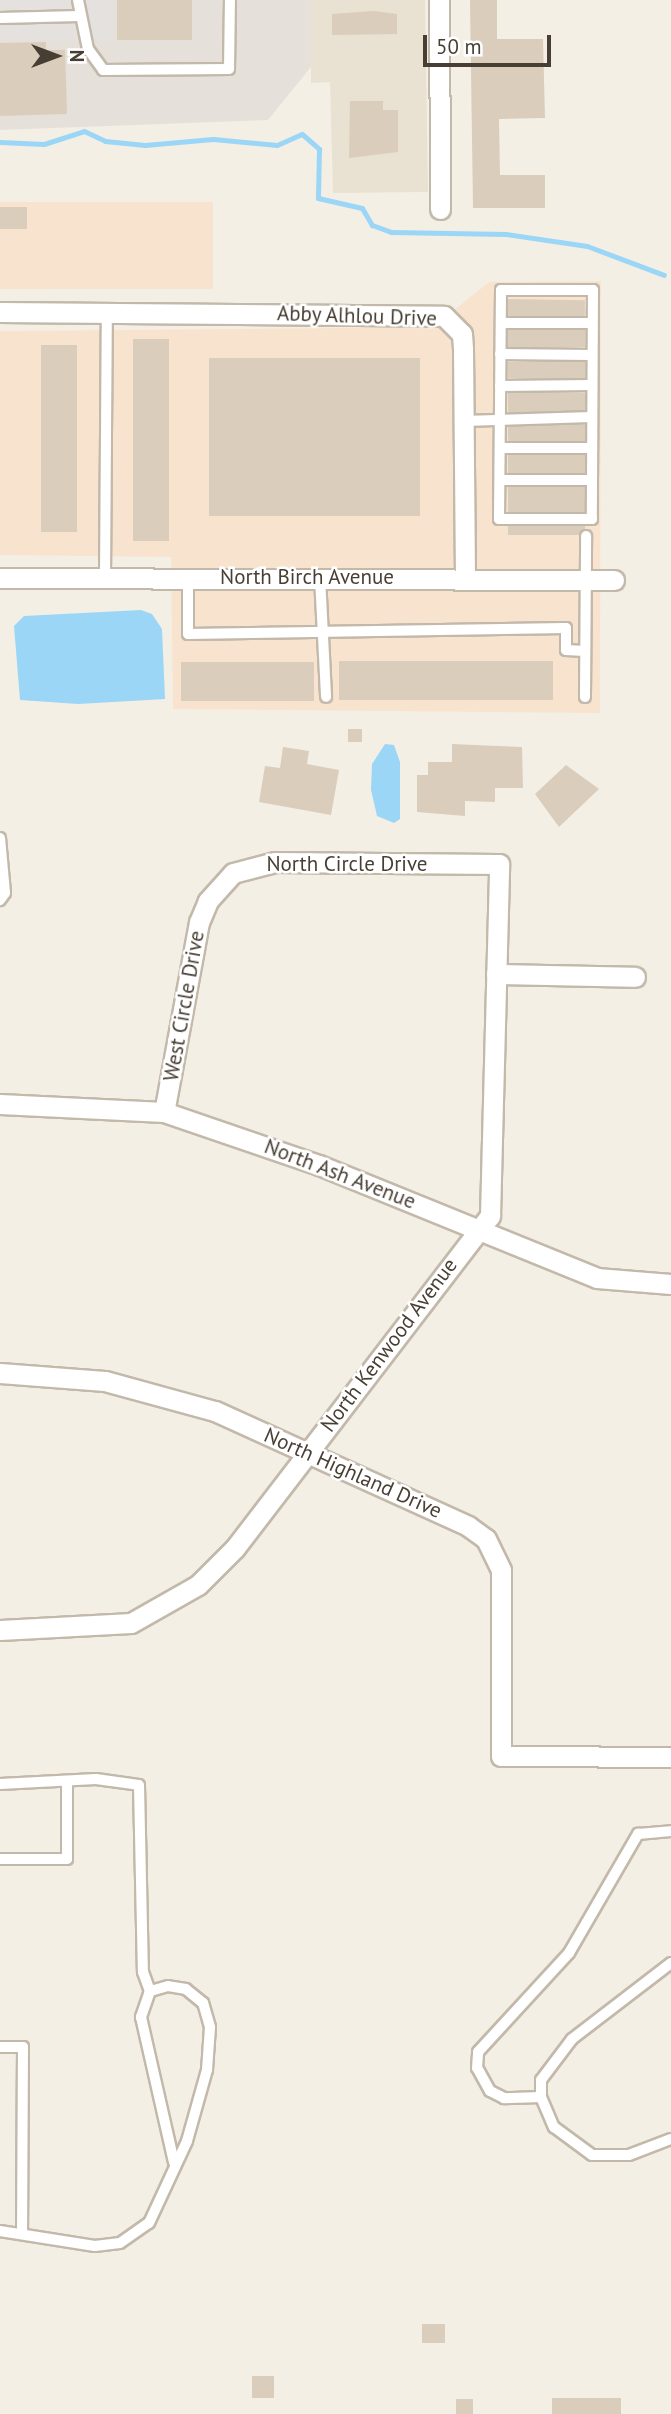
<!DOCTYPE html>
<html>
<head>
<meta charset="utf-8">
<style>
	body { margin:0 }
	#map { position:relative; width:671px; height:2414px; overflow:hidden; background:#f4efe5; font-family:"PT Sans",sans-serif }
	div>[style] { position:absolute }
	.residential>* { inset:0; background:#e9e1d2 }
	.commercial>* { inset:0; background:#f8e4ce; transform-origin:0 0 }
	.industrial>* { inset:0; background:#e6e0da }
	.parking>* { inset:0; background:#e4e1de; transform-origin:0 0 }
	.water>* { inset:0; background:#9bd6f7 }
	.stream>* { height:5px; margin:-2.5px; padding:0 2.5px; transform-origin:2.5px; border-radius:2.5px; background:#9bd6f7 }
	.building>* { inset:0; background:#dacdbc; transform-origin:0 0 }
	.roads { filter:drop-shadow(2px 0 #c3b9aa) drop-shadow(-2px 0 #c3b9aa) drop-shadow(0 2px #c3b9aa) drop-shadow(0 -2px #c3b9aa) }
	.service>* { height:10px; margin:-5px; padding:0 5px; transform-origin:5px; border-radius:5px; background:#fff }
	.minor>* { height:19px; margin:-9.5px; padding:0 9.5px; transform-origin:9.5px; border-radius:9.5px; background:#fff }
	span { translate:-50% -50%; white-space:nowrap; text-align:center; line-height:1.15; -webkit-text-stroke:5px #fff; paint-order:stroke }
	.street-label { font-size:21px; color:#473f34 }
	.north { position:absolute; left:21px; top:21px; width:70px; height:70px; -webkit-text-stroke:5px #fff; paint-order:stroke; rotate:90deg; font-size:19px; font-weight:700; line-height:28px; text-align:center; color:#473f34 }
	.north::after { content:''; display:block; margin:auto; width:24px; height:32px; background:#473f34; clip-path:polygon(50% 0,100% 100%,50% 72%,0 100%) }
	.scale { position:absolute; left:423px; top:35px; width:128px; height:32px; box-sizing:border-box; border:4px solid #473f34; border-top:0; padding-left:9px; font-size:21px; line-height:24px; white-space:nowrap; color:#473f34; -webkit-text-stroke:5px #fff; paint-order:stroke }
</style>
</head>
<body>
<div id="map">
	<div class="residential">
		<div style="clip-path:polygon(311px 0,425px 0,428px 192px,333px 193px,330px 82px,311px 83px)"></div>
	</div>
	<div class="commercial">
		<div style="left:0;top:202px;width:213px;height:87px"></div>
		<div style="clip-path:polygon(601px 281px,600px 713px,173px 709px,171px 557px,0 555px,0 331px,433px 327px,489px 282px)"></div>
	</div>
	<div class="industrial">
		<div style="clip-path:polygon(0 0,311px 0,311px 67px,268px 120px,0 130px)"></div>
	</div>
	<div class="parking">
		<div style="left:0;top:0;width:113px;height:39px"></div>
	</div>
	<div class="water">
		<div style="clip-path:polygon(141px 610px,152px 614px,162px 629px,165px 699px,78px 704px,20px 700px,14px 626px,24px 616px)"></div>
		<div style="clip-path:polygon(385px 744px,394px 745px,400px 762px,400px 819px,394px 823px,377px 816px,371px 790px,372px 764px)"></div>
	</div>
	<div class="stream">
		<div style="left:0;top:142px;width:44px;rotate:2.6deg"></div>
		<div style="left:44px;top:144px;width:42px;rotate:-18deg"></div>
		<div style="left:84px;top:131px;width:23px;rotate:25deg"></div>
		<div style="left:105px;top:141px;width:40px;rotate:5.7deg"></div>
		<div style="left:145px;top:145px;width:68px;rotate:-5deg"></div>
		<div style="left:213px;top:139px;width:64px;rotate:5.4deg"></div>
		<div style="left:277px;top:145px;width:27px;rotate:-24deg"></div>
		<div style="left:302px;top:134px;width:23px;rotate:41deg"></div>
		<div style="left:319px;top:149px;width:49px;rotate:91.2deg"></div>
		<div style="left:318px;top:198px;width:45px;rotate:12.8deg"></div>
		<div style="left:362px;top:208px;width:20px;rotate:60deg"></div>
		<div style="left:372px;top:225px;width:20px;rotate:20deg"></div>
		<div style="left:391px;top:232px;width:115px;rotate:1deg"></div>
		<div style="left:506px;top:234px;width:82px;rotate:8.4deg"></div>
		<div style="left:587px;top:246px;width:82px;rotate:20.6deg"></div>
	</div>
	<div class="building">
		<div style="left:117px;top:0;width:75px;height:40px"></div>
		<div style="clip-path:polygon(470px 0,497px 0,497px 39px,543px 39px,545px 118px,499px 119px,500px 175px,545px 175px,545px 208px,473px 208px)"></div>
		<div style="clip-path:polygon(374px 11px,397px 14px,397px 34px,332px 35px,332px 14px)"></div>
		<div style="clip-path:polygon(46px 42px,46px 50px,65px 50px,67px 114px,0 116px,0 43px)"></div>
		<div style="clip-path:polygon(350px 101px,383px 101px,383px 110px,398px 110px,398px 152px,349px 158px)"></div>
		<div style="left:0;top:207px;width:27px;height:22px"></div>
		<div style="left:508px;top:299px;width:77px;height:17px;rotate:1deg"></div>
		<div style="left:508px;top:330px;width:77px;height:17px"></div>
		<div style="left:133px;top:339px;width:36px;height:202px"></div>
		<div style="left:41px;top:345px;width:36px;height:187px"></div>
		<div style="left:209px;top:358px;width:211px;height:158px"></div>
		<div style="left:508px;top:362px;width:77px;height:16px"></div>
		<div style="left:508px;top:393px;width:77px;height:19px"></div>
		<div style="left:585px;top:425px;width:16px;height:77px;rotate:90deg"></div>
		<div style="left:508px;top:455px;width:77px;height:18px"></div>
		<div style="left:585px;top:487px;width:25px;height:77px;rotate:90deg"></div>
		<div style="clip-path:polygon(508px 526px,585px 526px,585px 529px,579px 535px,508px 535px)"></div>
		<div style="left:339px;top:661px;width:214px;height:39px"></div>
		<div style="left:314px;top:662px;width:39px;height:133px;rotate:90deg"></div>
		<div style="left:348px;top:729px;width:14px;height:13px"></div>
		<div style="clip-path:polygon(452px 744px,522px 747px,523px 788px,495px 788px,495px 802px,465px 801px,465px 816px,417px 812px,417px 775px,428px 775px,428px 762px,452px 762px)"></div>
		<div style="clip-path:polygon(283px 747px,309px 751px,307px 764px,339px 770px,331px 815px,259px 802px,265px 766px,280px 768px)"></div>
		<div style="clip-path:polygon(566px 765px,599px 789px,559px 827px,535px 794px)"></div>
		<div style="left:422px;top:2324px;width:23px;height:19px"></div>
		<div style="left:252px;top:2376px;width:22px;height:22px"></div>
		<div style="left:621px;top:2398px;width:16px;height:69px;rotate:90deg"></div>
		<div style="left:456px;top:2399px;width:17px;height:15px"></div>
	</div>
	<div class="roads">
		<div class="service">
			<div style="left:78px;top:0;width:50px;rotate:78.5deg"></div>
			<div style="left:88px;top:49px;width:26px;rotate:54deg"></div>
			<div style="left:103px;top:70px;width:126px;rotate:-0.5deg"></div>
			<div style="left:229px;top:69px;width:69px;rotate:-89.2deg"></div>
			<div style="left:0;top:18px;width:79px;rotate:-1.5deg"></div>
			<div style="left:501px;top:290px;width:92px"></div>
			<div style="left:593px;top:290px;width:229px;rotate:90.3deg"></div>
			<div style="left:592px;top:519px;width:93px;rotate:180deg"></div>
			<div style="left:499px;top:519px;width:229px;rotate:-89.5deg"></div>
			<div style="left:501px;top:323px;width:91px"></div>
			<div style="left:500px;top:354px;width:92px;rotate:0.6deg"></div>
			<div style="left:500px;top:386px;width:92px;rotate:-0.6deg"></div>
			<div style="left:464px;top:421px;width:128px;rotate:-1.8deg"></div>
			<div style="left:500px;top:448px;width:92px"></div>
			<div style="left:500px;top:480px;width:92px"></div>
			<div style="left:188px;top:577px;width:57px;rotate:90deg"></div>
			<div style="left:188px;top:634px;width:378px;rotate:-0.9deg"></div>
			<div style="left:566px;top:628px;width:22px;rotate:90deg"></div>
			<div style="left:566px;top:650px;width:19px;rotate:3deg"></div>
			<div style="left:320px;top:577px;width:120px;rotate:87.1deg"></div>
			<div style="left:105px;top:578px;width:266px;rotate:-89.6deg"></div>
			<div style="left:585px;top:697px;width:161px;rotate:-89.6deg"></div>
			<div style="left:0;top:838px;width:55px;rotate:84.8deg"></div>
			<div style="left:5px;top:893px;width:9px;rotate:126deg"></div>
			<div style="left:0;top:1784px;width:96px;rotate:-3deg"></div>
			<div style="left:96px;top:1779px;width:43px;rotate:7.9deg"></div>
			<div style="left:139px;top:1785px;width:187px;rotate:88.8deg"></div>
			<div style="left:143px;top:1972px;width:20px;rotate:70deg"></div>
			<div style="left:0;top:1859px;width:67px"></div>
			<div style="left:67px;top:1859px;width:76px;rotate:-90deg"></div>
			<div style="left:671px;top:1963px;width:125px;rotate:142.5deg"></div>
			<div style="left:572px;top:2039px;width:51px;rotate:127.1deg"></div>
			<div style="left:541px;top:2080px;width:17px;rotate:90deg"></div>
			<div style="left:541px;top:2097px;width:33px;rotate:67deg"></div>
			<div style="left:554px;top:2127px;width:47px;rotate:36.4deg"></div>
			<div style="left:592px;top:2155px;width:37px"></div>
			<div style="left:629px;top:2155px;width:45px;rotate:-20.9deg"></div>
			<div style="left:0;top:2047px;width:23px"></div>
			<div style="left:23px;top:2047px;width:185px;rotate:90.3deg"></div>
			<div style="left:541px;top:2097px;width:37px;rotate:178deg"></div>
			<div style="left:504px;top:2098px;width:16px;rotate:-153deg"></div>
			<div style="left:490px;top:2091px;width:26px;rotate:-119deg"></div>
			<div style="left:477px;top:2068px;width:16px;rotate:-86deg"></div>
			<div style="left:478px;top:2052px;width:134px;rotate:-47.4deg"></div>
			<div style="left:569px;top:1953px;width:138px;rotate:-59.9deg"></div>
			<div style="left:638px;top:1834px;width:33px;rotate:-5deg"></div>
			<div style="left:0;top:2231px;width:96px;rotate:9deg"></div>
			<div style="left:95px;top:2246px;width:25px;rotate:-7deg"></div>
			<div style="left:120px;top:2243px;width:35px;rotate:-35deg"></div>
			<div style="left:149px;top:2223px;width:90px;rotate:-65.1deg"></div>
			<div style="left:187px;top:2141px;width:74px;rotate:-74.3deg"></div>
			<div style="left:207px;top:2070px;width:43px;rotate:-86deg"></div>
			<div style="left:210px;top:2027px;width:25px;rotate:-106deg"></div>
			<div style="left:203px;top:2003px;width:22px;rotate:-141deg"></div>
			<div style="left:186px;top:1989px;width:18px;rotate:-171deg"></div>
			<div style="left:168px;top:1986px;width:19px;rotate:164deg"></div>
			<div style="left:150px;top:1991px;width:28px;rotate:109deg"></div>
			<div style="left:141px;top:2017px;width:149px;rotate:77.2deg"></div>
		</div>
		<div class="minor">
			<div style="left:439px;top:0;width:209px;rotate:89.7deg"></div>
			<div style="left:0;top:312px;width:444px;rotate:0.5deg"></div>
			<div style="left:444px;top:316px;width:25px;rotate:45deg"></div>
			<div style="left:462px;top:334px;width:15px;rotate:86deg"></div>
			<div style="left:463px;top:349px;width:230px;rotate:89.5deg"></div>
			<div style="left:0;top:578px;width:614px;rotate:0.19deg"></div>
			<div style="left:496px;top:974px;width:139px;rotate:1.2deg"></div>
			<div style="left:0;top:1104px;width:164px;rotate:2.8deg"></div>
			<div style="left:164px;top:1112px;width:164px;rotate:18.9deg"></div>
			<div style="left:319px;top:1165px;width:300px;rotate:22.1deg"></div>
			<div style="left:597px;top:1278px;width:74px;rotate:4.6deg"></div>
			<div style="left:0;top:1373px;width:105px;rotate:4.4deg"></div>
			<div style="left:105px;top:1381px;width:114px;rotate:15.3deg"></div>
			<div style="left:215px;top:1411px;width:278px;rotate:24.4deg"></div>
			<div style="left:468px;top:1526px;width:22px;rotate:36deg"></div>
			<div style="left:486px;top:1539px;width:34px;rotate:64deg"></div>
			<div style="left:501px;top:1570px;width:186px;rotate:90deg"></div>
			<div style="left:501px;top:1756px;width:170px;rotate:0.3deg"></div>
			<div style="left:0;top:1630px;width:131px;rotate:-3.1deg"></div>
			<div style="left:131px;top:1623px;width:77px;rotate:-29.6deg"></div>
			<div style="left:198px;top:1585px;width:52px;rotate:-45deg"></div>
			<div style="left:235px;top:1548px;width:419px;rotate:-52.5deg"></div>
			<div style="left:490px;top:1216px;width:352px;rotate:-88.5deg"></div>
			<div style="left:499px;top:864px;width:224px;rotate:-179.5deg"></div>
			<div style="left:275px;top:862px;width:43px;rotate:165.3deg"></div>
			<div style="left:233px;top:873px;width:38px;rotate:132deg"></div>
			<div style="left:208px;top:901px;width:23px;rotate:113deg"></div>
			<div style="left:199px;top:922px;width:193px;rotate:100.4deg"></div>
		</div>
	</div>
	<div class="street-label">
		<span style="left:357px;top:316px;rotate:2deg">Abby Alhlou Drive</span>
		<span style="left:307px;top:577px">North Birch Avenue</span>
		<span style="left:347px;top:864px">North Circle Drive</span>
		<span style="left:184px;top:1006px;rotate:-80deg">West Circle Drive</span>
		<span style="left:340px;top:1174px;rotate:21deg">North Ash Avenue</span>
		<span style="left:389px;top:1345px;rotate:-53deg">North Kenwood Avenue</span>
		<span style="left:353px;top:1473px;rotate:24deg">North Highland Drive</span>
	</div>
	<div class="north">N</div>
	<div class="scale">50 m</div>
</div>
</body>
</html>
